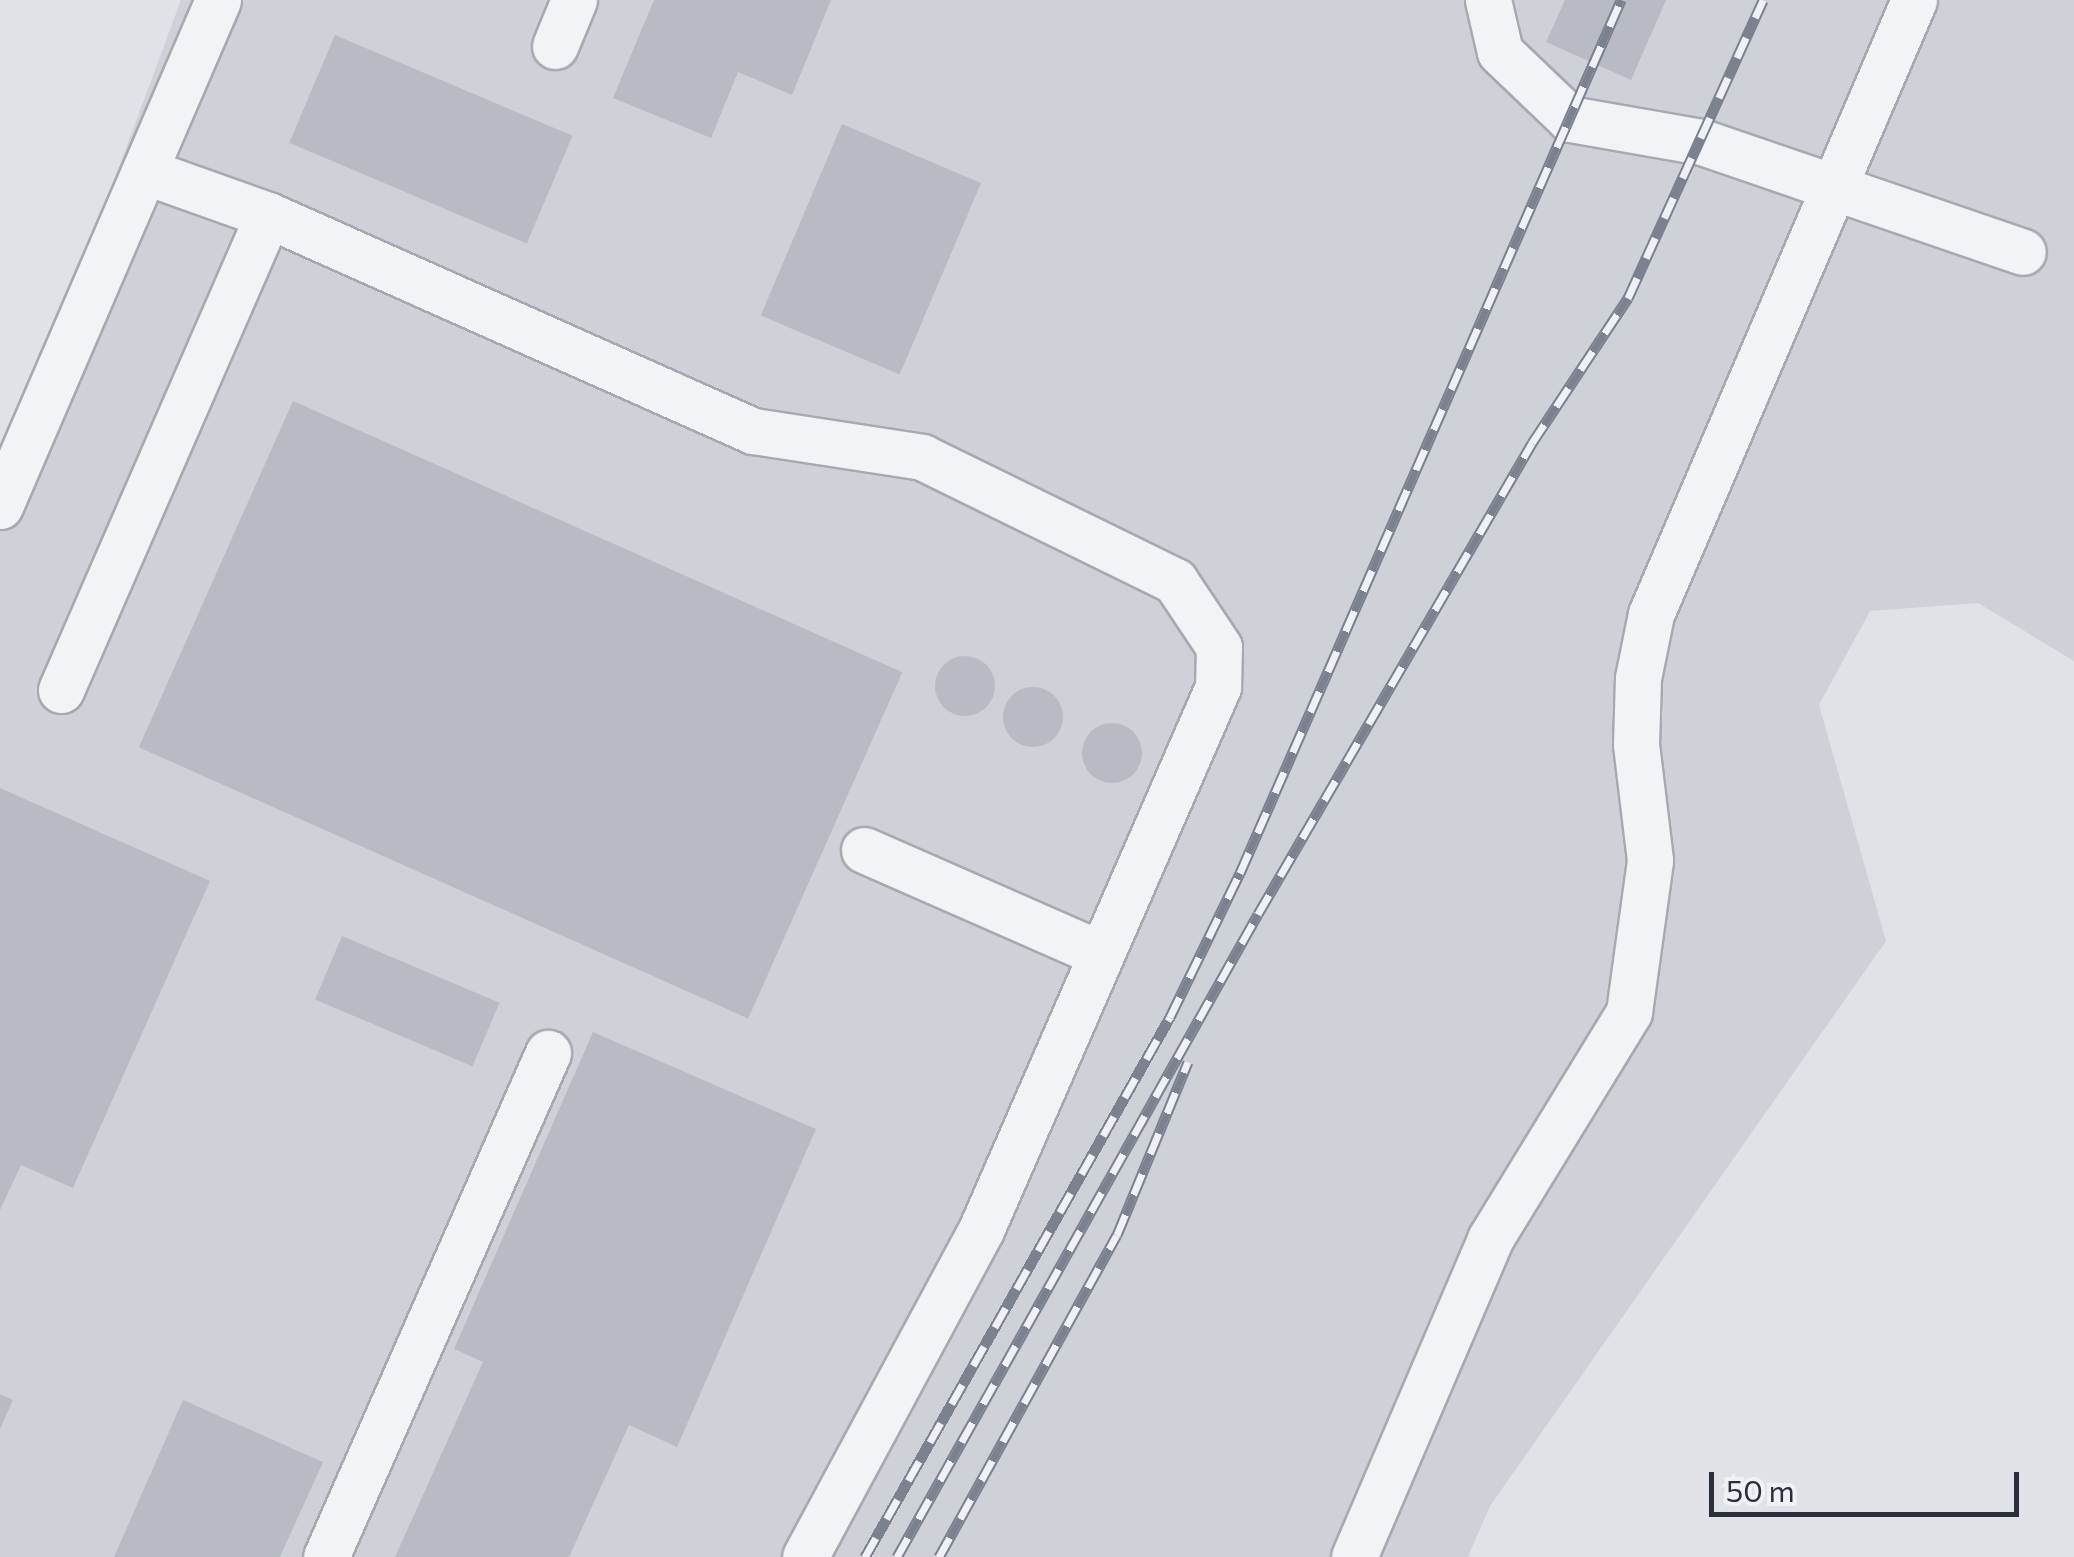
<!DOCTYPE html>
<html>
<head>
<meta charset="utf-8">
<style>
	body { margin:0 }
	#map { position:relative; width:2074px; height:1557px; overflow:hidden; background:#e0e2e7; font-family:Commissioner,sans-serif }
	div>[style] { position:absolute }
	.built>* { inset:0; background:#ced1d8 }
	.building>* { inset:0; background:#b8bbc3; transform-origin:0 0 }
	.round { border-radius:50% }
	.roads { filter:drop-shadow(2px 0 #a6a9b0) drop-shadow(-2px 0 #a6a9b0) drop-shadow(0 2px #a6a9b0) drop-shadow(0 -2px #a6a9b0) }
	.minor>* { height:45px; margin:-22.5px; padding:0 22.5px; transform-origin:22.5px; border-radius:22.5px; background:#f2f3f6 }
	.rail>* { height:11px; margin-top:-5.5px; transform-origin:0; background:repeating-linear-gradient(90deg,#eff1f5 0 22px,#7b818f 0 44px); box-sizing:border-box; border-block:2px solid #7b818f }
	span { translate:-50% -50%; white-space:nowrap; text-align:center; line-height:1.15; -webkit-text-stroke:8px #eff1f5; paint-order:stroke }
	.scale { position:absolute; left:1709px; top:1472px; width:310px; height:45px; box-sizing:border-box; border:5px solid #2a2f3c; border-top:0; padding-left:12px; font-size:30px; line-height:35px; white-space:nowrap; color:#2a2f3c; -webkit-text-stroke:8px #eff1f5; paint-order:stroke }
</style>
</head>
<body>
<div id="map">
	<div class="built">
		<div style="clip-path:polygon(181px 0,2074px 0,2074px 661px,1978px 603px,1870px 611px,1819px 705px,1886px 941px,1490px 1506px,1468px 1557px,0 1557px,0 448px,99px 221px)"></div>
	</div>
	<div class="building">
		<div style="clip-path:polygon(654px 0,831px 0,792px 95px,738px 72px,711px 138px,613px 98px)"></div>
		<div style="clip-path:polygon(1565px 0,1666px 0,1631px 80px,1546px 42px)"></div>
		<div style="left:335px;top:35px;width:258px;height:117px;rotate:23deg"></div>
		<div style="left:842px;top:124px;width:151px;height:208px;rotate:23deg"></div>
		<div style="left:293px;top:401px;width:667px;height:379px;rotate:24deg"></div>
		<div class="round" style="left:935px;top:656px;width:60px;height:60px"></div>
		<div class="round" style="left:1003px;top:687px;width:60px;height:60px"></div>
		<div class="round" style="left:1082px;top:723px;width:60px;height:60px"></div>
		<div style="clip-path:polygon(0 788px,210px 881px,73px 1188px,21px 1165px,0 1210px)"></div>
		<div style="left:342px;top:936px;width:171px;height:69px;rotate:23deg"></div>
		<div style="clip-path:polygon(593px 1032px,816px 1129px,677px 1447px,629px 1425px,569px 1557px,395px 1557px,483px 1362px,454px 1349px)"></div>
		<div style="clip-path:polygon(0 1394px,13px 1400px,0 1429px)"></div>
		<div style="clip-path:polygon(183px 1400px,323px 1462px,280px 1557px,114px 1557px)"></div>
	</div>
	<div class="roads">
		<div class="minor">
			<div style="left:1488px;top:0;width:53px;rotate:77deg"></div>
			<div style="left:1500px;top:52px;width:97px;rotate:43.7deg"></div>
			<div style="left:1570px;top:119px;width:134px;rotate:9.9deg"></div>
			<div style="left:1702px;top:142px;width:339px;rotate:18.9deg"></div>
			<div style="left:555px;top:46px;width:50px;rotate:-67.6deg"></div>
			<div style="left:147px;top:172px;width:128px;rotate:19.6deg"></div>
			<div style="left:268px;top:215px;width:531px;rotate:24.01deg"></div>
			<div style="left:753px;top:431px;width:171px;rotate:8.7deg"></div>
			<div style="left:922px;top:457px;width:282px;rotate:26.1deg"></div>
			<div style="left:1175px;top:581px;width:79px;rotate:56.3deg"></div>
			<div style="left:1219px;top:647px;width:40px;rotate:91.4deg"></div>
			<div style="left:1218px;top:687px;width:592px;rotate:113.58deg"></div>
			<div style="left:981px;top:1230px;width:371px;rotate:118.3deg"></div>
			<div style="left:0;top:506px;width:551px;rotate:-66.69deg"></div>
			<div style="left:61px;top:690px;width:518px;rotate:-66.45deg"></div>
			<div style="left:864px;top:850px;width:259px;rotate:23.7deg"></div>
			<div style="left:326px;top:1557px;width:551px;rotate:-66.23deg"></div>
			<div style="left:1354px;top:1557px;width:346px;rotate:-66.8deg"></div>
			<div style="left:1490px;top:1239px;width:266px;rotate:-58.5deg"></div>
			<div style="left:1629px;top:1012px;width:153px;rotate:-82.1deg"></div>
			<div style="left:1650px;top:860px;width:116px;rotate:-96.9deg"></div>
			<div style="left:1636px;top:745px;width:67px;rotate:-88.3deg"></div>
			<div style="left:1638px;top:678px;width:65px;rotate:-78.5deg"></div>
			<div style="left:1651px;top:614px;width:668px;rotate:-66.81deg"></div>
		</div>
	</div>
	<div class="rail">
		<div style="left:865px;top:1557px;width:620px;rotate:-60.54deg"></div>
		<div style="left:1170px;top:1017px;width:160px;rotate:-64.1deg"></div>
		<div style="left:1240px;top:873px;width:953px;rotate:-66.42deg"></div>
		<div style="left:897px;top:1557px;width:737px;rotate:-60.69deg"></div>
		<div style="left:1258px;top:914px;width:545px;rotate:-59.81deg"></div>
		<div style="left:1532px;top:443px;width:174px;rotate:-56.5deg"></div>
		<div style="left:1628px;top:298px;width:327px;rotate:-65.6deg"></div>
		<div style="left:939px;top:1557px;width:368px;rotate:-61.1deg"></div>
		<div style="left:1117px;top:1235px;width:187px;rotate:-67.7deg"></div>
	</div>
	<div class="scale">50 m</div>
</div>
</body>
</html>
